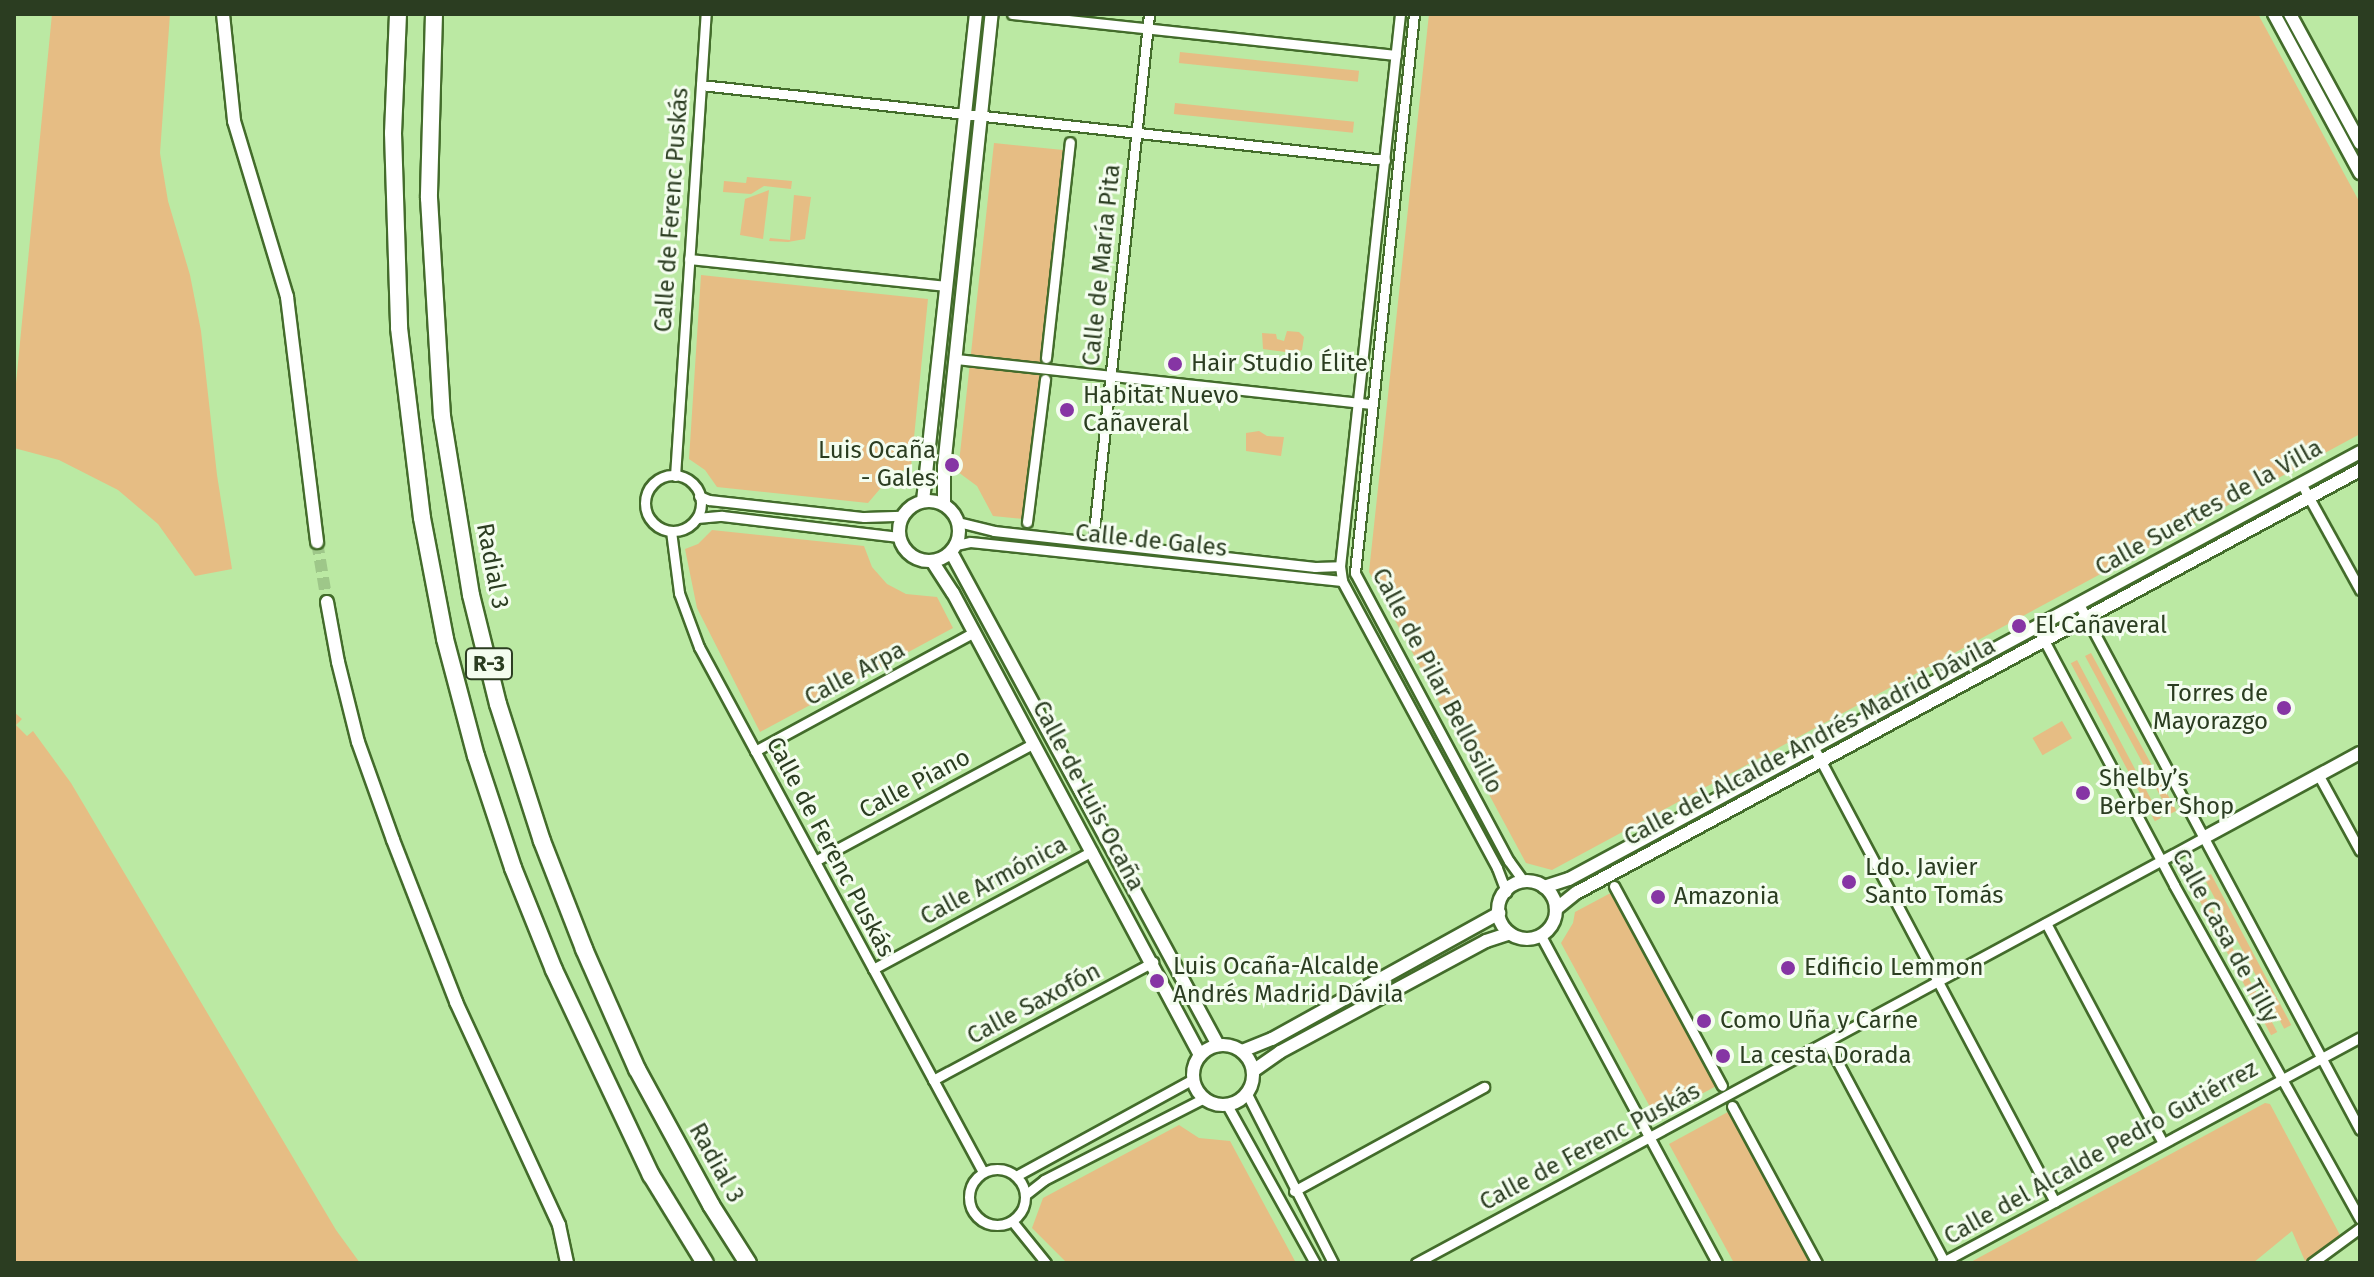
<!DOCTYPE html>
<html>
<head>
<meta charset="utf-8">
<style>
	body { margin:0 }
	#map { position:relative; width:2374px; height:1277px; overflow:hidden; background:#bbe9a3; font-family:"Fira Sans",sans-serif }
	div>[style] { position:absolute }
	.green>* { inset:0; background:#e6bd84; transform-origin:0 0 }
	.secondary-tunnel>* { height:12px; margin-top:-6px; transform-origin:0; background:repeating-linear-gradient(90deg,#9ec789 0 12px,transparent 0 18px) }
	.roads { filter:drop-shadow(2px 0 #436c2b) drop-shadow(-2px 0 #436c2b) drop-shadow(0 2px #436c2b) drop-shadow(0 -2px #436c2b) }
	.street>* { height:9px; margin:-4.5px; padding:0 4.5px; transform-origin:4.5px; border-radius:4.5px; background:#fff }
	.street>.ring { margin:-4.5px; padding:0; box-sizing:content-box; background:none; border:9px solid #fff; border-radius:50% }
	.secondary>* { height:12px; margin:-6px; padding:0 6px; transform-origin:6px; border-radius:6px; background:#fff }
	.secondary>.ring { margin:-6px; padding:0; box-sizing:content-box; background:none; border:12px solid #fff; border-radius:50% }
	.highway>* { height:16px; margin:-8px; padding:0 8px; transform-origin:8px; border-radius:8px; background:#fff }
	.dots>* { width:22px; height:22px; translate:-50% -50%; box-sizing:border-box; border:4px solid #f4fdef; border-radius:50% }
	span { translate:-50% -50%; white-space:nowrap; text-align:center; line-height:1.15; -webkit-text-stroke:6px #f4fdef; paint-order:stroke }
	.shield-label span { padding:2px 6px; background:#f4fdef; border:2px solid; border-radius:6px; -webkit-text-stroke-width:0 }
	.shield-label { font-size:22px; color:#2b3d21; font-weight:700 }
	.street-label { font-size:24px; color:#2b3d21 }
	.poi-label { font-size:24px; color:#2b3d21 }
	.left { translate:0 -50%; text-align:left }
	.right { translate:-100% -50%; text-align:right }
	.frame { position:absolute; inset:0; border:16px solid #2b3d21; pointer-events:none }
</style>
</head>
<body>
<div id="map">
	<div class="green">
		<div style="clip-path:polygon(52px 14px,170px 14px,160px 153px,168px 201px,190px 275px,201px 331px,217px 475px,232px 569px,195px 576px,158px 524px,118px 490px,59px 460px,14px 448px,14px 404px)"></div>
		<div style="clip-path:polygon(1429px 14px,2258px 14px,2360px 203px,2360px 434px,1552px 870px,1526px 863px,1369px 572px)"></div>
		<div style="left:1180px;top:52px;width:180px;height:11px;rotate:6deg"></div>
		<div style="left:1175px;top:103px;width:180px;height:11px;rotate:6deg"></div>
		<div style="clip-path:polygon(994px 143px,1073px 151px,1033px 520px,993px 516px,977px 486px,958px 472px)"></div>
		<div style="clip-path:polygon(747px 177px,792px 181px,791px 189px,764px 186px,751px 194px,723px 192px,724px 181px,746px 183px)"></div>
		<div style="clip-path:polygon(769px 190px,763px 239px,740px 235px,745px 199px)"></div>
		<div style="clip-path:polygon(794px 195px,811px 197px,805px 239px,788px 242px,769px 241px,770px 238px,790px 240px)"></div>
		<div style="clip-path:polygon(701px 275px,928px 299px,911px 467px,891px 476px,868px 503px,717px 487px,705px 470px,689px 459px)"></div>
		<div style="clip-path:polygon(1287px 331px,1299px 332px,1304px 337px,1302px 350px,1294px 353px,1263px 349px,1262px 333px,1276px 334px,1277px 339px,1284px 341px)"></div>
		<div style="clip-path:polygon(1259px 431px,1267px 436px,1284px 437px,1281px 456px,1246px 451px,1246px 433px)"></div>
		<div style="clip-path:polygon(712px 530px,864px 546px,872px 567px,887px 584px,906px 594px,937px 597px,953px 628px,760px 732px,697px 608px,685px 549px,698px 544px)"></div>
		<div style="clip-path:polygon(2091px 653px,2176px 810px,2176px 811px,2170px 814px,2085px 656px)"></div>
		<div style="left:2077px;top:660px;width:179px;height:7px;rotate:62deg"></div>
		<div style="clip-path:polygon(14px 712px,22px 719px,16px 725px,27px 736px,33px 731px,71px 783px,336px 1230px,360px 1263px,14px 1263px)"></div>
		<div style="left:2062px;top:721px;width:20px;height:34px;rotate:60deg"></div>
		<div style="left:2211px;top:874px;width:171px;height:8px;rotate:62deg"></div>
		<div style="left:2197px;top:881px;width:171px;height:7px;rotate:62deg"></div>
		<div style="clip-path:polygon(1620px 888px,1724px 1082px,1656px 1118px,1561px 943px,1573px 923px,1575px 912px)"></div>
		<div style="clip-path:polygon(2265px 1103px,2270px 1104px,2340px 1235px,2305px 1261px,2292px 1231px,2253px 1263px,1969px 1263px)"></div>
		<div style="clip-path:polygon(1737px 1107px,1822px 1263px,1734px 1263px,1669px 1144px)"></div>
		<div style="clip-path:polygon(1179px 1125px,1199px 1138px,1230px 1141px,1296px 1263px,1067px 1263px,1032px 1228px,1043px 1198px)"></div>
	</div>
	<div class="secondary-tunnel">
		<div style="left:317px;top:542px;width:61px;rotate:80.5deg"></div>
	</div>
	<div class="roads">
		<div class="street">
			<div style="left:1012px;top:14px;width:386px;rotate:6.1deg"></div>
			<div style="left:1400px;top:14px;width:555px;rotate:96.2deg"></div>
			<div style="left:1340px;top:566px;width:15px;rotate:82deg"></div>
			<div style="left:1342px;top:581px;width:326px;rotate:61.6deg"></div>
			<div style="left:1497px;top:868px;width:26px;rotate:69deg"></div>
			<div style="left:1414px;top:14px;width:562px;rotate:96.03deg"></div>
			<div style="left:1355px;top:573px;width:327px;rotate:61.9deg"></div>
			<div style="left:1509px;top:861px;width:26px;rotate:54deg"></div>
			<div style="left:701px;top:85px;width:688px;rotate:6.26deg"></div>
			<div style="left:689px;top:259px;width:259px;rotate:6deg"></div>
			<div style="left:1046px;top:358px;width:217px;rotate:-83.7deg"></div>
			<div style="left:956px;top:359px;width:418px;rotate:6.2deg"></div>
			<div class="ring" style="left:645px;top:475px;width:47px;height:47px"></div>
			<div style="left:675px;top:476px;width:463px;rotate:-86.2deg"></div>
			<div style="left:2301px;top:483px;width:122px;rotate:61.1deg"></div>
			<div style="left:699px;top:496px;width:11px;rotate:22deg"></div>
			<div style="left:709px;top:500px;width:156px;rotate:6.3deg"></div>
			<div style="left:864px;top:517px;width:38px;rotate:-2deg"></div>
			<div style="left:697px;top:518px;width:25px;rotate:-5deg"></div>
			<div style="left:722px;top:516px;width:178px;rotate:6.8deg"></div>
			<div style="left:958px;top:522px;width:37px;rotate:14deg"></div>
			<div style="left:994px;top:531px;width:323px;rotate:6.4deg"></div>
			<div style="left:1315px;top:567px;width:25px;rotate:-2deg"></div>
			<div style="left:1027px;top:522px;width:144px;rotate:-82.8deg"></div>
			<div style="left:671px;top:531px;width:63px;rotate:82.6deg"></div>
			<div style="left:679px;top:593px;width:58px;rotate:69.7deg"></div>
			<div style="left:699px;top:647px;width:597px;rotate:61.59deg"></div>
			<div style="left:1093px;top:541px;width:530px;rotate:-83.93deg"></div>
			<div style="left:956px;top:545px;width:14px;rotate:-12deg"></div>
			<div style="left:970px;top:542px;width:374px;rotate:6deg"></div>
			<div style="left:2079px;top:604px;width:596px;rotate:61.89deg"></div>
			<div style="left:2037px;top:627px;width:292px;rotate:62deg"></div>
			<div style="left:2174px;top:885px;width:382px;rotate:60.9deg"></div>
			<div style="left:1813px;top:746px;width:516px;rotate:62.05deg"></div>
			<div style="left:755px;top:751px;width:249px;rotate:-28.5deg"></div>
			<div style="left:2319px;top:776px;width:85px;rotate:61.3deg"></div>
			<div style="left:815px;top:861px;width:249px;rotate:-28.3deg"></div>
			<div style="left:1614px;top:886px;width:227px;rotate:61.6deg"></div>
			<div style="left:2046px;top:923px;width:249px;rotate:62deg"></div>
			<div style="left:1541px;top:936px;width:371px;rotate:61.7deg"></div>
			<div style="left:873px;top:969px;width:249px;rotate:-28.3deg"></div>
			<div style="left:1827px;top:1042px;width:248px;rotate:61.9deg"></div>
			<div style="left:933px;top:1080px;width:250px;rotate:-28.2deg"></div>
			<div style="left:1247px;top:1094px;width:190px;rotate:63deg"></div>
			<div style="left:1227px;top:1105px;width:181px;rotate:60.9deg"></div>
			<div style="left:1732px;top:1106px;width:179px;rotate:61.6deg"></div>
			<div class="ring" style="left:969px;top:1169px;width:47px;height:47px"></div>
			<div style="left:1016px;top:1176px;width:202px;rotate:-28.7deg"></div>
			<div style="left:1294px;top:1191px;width:217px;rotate:-28.7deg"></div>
			<div style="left:1025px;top:1195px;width:24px;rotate:-38deg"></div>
			<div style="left:1044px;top:1180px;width:180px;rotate:-27.1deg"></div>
			<div style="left:1012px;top:1221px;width:54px;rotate:51deg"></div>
			<div style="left:1416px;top:1263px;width:897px;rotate:-28.37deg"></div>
			<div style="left:1941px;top:1263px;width:476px;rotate:-28.3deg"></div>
			<div style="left:2312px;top:1263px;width:59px;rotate:-36.1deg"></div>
		</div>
		<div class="secondary">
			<div style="left:223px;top:14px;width:108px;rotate:84.1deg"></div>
			<div style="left:234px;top:121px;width:184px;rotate:73.2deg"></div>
			<div style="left:287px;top:297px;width:247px;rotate:83deg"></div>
			<div style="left:2274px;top:14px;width:181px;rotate:61.6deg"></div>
			<div style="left:2290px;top:14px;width:147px;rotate:61.5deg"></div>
			<div class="ring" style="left:899px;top:501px;width:48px;height:48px"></div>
			<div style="left:923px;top:501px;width:490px;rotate:-83.8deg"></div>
			<div style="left:944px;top:504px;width:37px;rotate:-90deg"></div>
			<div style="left:944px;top:467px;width:456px;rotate:-84deg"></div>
			<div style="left:951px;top:552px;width:561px;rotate:61.56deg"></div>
			<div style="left:932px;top:561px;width:38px;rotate:57deg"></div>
			<div style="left:953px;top:593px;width:524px;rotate:61.87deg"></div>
			<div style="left:327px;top:602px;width:61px;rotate:79.6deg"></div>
			<div style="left:338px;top:662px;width:82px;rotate:76deg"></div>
			<div style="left:358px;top:742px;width:104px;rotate:70.3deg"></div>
			<div style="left:393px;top:840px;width:174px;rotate:68.7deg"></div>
			<div style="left:456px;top:1002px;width:246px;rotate:65.2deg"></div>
			<div style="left:559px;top:1225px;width:39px;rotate:78deg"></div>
			<div style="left:2205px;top:837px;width:176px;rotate:-28.5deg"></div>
			<div class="ring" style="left:1498px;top:881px;width:46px;height:46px"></div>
			<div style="left:1544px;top:887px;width:26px;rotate:-18deg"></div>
			<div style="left:1569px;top:879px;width:899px;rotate:-28.36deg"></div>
			<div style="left:1556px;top:909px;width:26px;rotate:-39deg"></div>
			<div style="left:1576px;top:893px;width:891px;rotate:-28.35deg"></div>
			<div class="ring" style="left:1193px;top:1045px;width:48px;height:48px"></div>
			<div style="left:1242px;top:1051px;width:32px;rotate:-22deg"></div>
			<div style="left:1272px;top:1039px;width:260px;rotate:-29deg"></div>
			<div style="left:1253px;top:1071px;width:33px;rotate:-35deg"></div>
			<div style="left:1280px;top:1052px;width:234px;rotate:-28.3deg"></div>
			<div style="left:1486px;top:941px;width:25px;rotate:-18deg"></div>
		</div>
		<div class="highway">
			<div style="left:398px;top:14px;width:119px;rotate:92.4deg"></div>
			<div style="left:393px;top:133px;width:195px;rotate:88.2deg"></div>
			<div style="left:399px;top:328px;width:191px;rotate:83.1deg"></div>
			<div style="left:422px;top:518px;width:123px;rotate:79.2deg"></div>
			<div style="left:445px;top:639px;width:121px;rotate:75.2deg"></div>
			<div style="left:476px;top:756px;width:118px;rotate:71.7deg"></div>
			<div style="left:513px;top:868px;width:110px;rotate:68.1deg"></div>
			<div style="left:554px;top:970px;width:227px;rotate:64.7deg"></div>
			<div style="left:651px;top:1175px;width:103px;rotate:58.5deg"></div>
			<div style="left:434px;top:14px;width:184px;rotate:91.6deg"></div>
			<div style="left:429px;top:198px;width:218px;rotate:86.6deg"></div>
			<div style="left:442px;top:416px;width:181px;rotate:80.8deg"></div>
			<div style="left:471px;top:595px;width:112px;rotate:76.1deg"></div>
			<div style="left:498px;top:704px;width:144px;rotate:72.2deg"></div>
			<div style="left:542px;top:841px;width:116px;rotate:68.7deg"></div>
			<div style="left:584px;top:949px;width:131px;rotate:66.2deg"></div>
			<div style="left:637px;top:1069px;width:155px;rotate:61.4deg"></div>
			<div style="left:711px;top:1205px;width:69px;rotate:57.5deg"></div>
		</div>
	</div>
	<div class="dots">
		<div style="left:1175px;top:364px;background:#8635a4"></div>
		<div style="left:1067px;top:410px;background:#8635a4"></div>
		<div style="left:952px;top:465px;background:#8635a4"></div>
		<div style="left:2019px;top:626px;background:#8635a4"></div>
		<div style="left:2284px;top:708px;background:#8635a4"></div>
		<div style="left:2083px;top:793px;background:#8635a4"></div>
		<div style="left:1849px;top:882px;background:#8635a4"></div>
		<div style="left:1658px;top:897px;background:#8635a4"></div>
		<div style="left:1788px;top:968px;background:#8635a4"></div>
		<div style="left:1157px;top:981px;background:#8635a4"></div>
		<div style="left:1704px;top:1021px;background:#8635a4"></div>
		<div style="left:1723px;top:1056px;background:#8635a4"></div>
	</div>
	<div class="shield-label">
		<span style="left:489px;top:664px">R-3</span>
	</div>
	<div class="street-label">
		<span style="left:672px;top:210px;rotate:-86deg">Calle de Ferenc Puskás</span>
		<span style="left:1102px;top:265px;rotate:-84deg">Calle de María Pita</span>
		<span style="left:2209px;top:508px;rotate:-29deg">Calle Suertes de la Villa</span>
		<span style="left:1151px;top:541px;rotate:6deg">Calle de Gales</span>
		<span style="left:492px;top:566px;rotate:79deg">Radial 3</span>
		<span style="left:855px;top:674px;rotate:-28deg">Calle Arpa</span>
		<span style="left:1437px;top:681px;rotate:62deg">Calle de Pilar Bellosillo</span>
		<span style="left:1810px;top:742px;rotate:-28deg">Calle del Alcalde Andrés Madrid Dávila</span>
		<span style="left:915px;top:784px;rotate:-28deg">Calle Piano</span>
		<span style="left:1088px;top:796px;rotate:62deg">Calle de Luis Ocaña</span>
		<span style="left:830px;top:847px;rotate:62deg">Calle de Ferenc Puskás</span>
		<span style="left:994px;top:881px;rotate:-28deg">Calle Armónica</span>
		<span style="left:2225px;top:936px;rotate:61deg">Calle Casa de Tilly</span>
		<span style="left:1034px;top:1004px;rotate:-28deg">Calle Saxofón</span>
		<span style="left:1590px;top:1147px;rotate:-28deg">Calle de Ferenc Puskás</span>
		<span style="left:2101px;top:1153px;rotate:-29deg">Calle del Alcalde Pedro Gutiérrez</span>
		<span style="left:716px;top:1163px;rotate:61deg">Radial 3</span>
	</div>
	<div class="poi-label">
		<span class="left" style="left:1191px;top:364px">Hair Studio Élite</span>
		<span class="left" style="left:1083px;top:410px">Habitat Nuevo<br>Cañaveral</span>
		<span class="right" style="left:936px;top:465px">Luis Ocaña<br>- Gales</span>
		<span class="left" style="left:2035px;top:626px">El Cañaveral</span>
		<span class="right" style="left:2268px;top:708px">Torres de<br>Mayorazgo</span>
		<span class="left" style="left:2099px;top:793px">Shelby’s<br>Berber Shop</span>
		<span class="left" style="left:1865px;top:882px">Ldo. Javier<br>Santo Tomás</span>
		<span class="left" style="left:1674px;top:897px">Amazonia</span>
		<span class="left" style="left:1173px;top:981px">Luis Ocaña-Alcalde<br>Andrés Madrid Dávila</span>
		<span class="left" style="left:1804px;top:968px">Edificio Lemmon</span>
		<span class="left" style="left:1720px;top:1021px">Como Uña y Carne</span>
		<span class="left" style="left:1739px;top:1056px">La cesta Dorada</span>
	</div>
	<div class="frame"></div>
</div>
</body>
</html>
